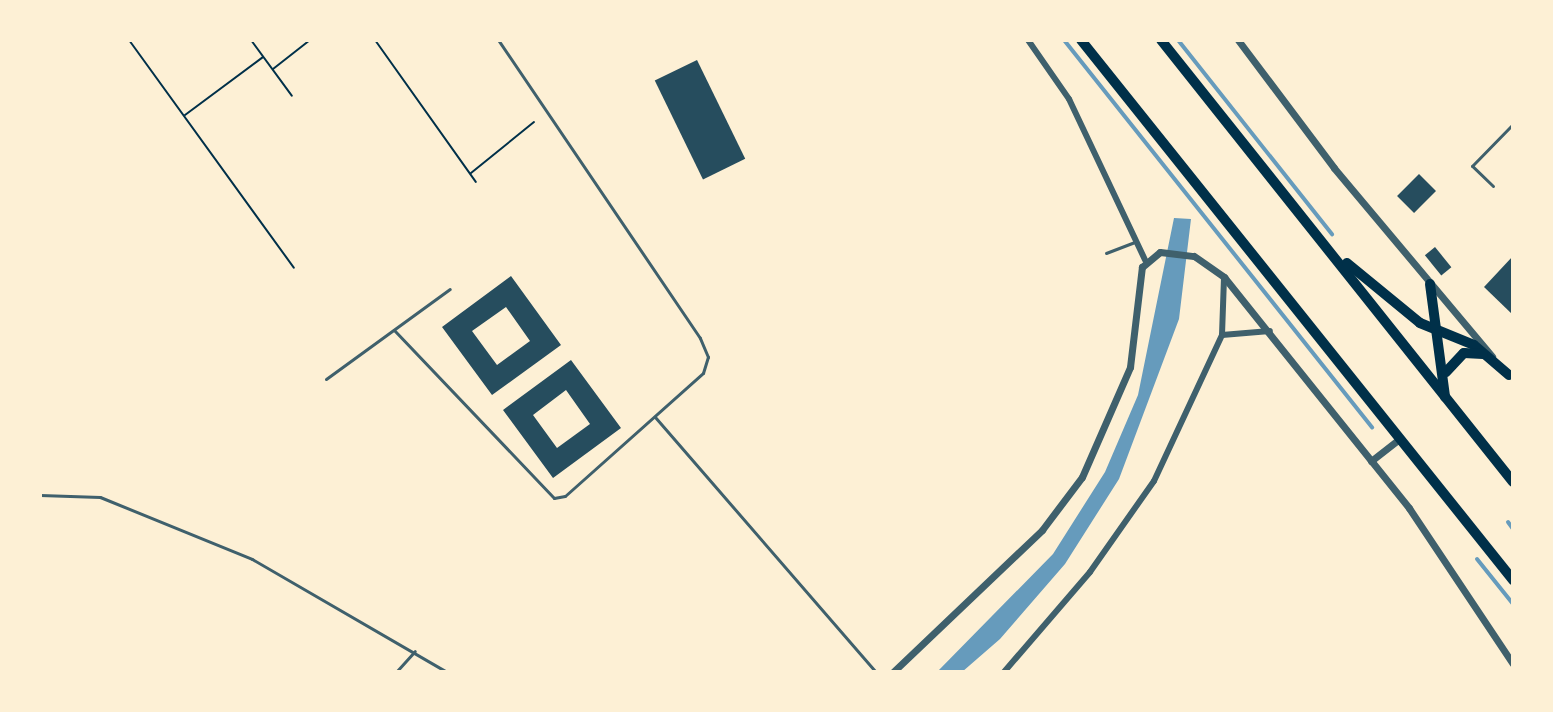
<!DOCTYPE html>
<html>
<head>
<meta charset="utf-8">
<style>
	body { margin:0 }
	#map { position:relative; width:1553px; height:712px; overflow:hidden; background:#fdf0d5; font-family:Cabin,sans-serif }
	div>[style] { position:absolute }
	.water>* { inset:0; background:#669bbc }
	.stream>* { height:4px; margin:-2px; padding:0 2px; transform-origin:2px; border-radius:2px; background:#669bbc }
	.building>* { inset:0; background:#264d5e; transform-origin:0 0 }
	.path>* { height:2px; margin:-1px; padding:0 1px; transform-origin:1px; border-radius:1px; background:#003049 }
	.service>* { height:3px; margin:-1.5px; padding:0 1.5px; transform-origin:1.5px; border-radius:1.5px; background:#3f606c }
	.minor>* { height:6px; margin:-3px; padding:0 3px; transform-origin:3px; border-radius:3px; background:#3f606c }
	.tertiary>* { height:7px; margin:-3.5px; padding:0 3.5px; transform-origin:3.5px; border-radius:3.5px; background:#3f606c }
	.motorway>* { height:10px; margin:-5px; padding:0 5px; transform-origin:5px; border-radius:5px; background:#003049 }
	span { translate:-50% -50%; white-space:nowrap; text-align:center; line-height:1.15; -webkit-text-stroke:6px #fdf0d5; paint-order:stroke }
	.frame { position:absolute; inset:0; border:42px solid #fdf0d5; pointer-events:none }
</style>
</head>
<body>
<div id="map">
	<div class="water">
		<div style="clip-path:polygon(1174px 218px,1191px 219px,1179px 319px,1119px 479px,1065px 564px,1000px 639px,962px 672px,937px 672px,1053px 554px,1105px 472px,1138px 395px)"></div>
	</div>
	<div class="stream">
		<div style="left:1064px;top:40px;width:495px;rotate:51.5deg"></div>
		<div style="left:1178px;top:40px;width:248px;rotate:51.6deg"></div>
		<div style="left:1508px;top:522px;width:9px;rotate:54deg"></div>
		<div style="left:1477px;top:559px;width:58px;rotate:51.3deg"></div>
	</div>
	<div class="building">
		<div style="left:697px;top:60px;width:110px;height:47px;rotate:64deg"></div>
		<div style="left:1419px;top:174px;width:24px;height:31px;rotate:45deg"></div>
		<div style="left:1435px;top:247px;width:26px;height:13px;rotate:51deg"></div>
		<div style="clip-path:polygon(1513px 256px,1513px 315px,1484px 287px)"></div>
		<div style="clip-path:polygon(evenodd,511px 276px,561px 345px,492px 395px,442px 327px,511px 276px,506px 307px,530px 341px,497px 365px,472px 331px,506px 307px)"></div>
		<div style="clip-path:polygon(evenodd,571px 360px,621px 428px,553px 478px,503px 410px,571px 360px,566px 390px,590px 424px,557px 448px,533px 415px,566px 390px)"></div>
	</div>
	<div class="path">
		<div style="left:129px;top:40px;width:281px;rotate:54.1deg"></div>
		<div style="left:251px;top:40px;width:69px;rotate:53.8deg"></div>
		<div style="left:375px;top:40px;width:174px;rotate:54.6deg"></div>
		<div style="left:273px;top:69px;width:47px;rotate:-38.1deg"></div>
		<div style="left:185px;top:115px;width:97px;rotate:-36.6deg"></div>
		<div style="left:471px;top:173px;width:81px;rotate:-39deg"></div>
	</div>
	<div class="service">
		<div style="left:1493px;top:186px;width:29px;rotate:-136deg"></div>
		<div style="left:1472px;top:166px;width:59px;rotate:-45.7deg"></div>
		<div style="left:1106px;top:253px;width:30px;rotate:-21deg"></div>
		<div style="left:394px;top:330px;width:232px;rotate:46.4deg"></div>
		<div style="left:554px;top:498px;width:11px;rotate:-10deg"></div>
		<div style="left:565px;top:496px;width:185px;rotate:-41.7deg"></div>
		<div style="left:703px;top:373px;width:17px;rotate:-73deg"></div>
		<div style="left:708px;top:357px;width:21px;rotate:-113deg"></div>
		<div style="left:700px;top:338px;width:360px;rotate:-124.1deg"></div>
		<div style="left:326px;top:379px;width:153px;rotate:-36deg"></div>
		<div style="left:655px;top:417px;width:337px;rotate:49.1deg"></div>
		<div style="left:40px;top:495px;width:60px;rotate:1.9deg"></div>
		<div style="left:100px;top:497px;width:164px;rotate:22.2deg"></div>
		<div style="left:252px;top:559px;width:225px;rotate:30.1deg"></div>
		<div style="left:396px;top:672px;width:28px;rotate:-48deg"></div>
	</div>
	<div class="minor">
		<div style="left:1028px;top:40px;width:72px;rotate:55.2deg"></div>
		<div style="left:1069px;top:99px;width:178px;rotate:64.7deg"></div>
		<div style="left:1222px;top:335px;width:48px;rotate:-4.8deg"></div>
		<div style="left:1004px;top:672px;width:132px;rotate:-49.3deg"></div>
		<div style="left:1090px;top:572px;width:111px;rotate:-54.9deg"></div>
		<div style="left:1154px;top:481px;width:161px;rotate:-65deg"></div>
		<div style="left:1222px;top:335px;width:58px;rotate:-88deg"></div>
	</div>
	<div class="tertiary">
		<div style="left:1238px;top:40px;width:160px;rotate:53.1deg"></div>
		<div style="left:1334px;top:168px;width:246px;rotate:50deg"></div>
		<div style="left:1371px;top:461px;width:37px;rotate:-38deg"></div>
		<div style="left:893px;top:672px;width:206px;rotate:-43.6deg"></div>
		<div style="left:1042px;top:530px;width:66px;rotate:-53deg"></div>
		<div style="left:1082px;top:477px;width:120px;rotate:-66.4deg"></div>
		<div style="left:1130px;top:367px;width:101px;rotate:-83.2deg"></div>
		<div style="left:1142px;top:267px;width:23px;rotate:-40deg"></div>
		<div style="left:1160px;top:252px;width:34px;rotate:7deg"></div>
		<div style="left:1194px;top:256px;width:37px;rotate:35deg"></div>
		<div style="left:1224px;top:277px;width:296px;rotate:51.3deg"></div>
		<div style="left:1409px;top:508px;width:187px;rotate:56.3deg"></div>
	</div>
	<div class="motorway">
		<div style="left:1081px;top:40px;width:692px;rotate:51.34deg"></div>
		<div style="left:1161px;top:40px;width:565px;rotate:51.47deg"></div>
		<div style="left:1347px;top:263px;width:94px;rotate:39.4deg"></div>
		<div style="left:1420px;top:323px;width:58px;rotate:22.2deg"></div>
		<div style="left:1474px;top:345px;width:46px;rotate:40.6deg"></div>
		<div style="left:1430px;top:284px;width:114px;rotate:82.4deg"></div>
		<div style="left:1446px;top:372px;width:26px;rotate:-47deg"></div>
		<div style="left:1464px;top:353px;width:19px;rotate:3deg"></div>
	</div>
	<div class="frame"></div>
</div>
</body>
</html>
